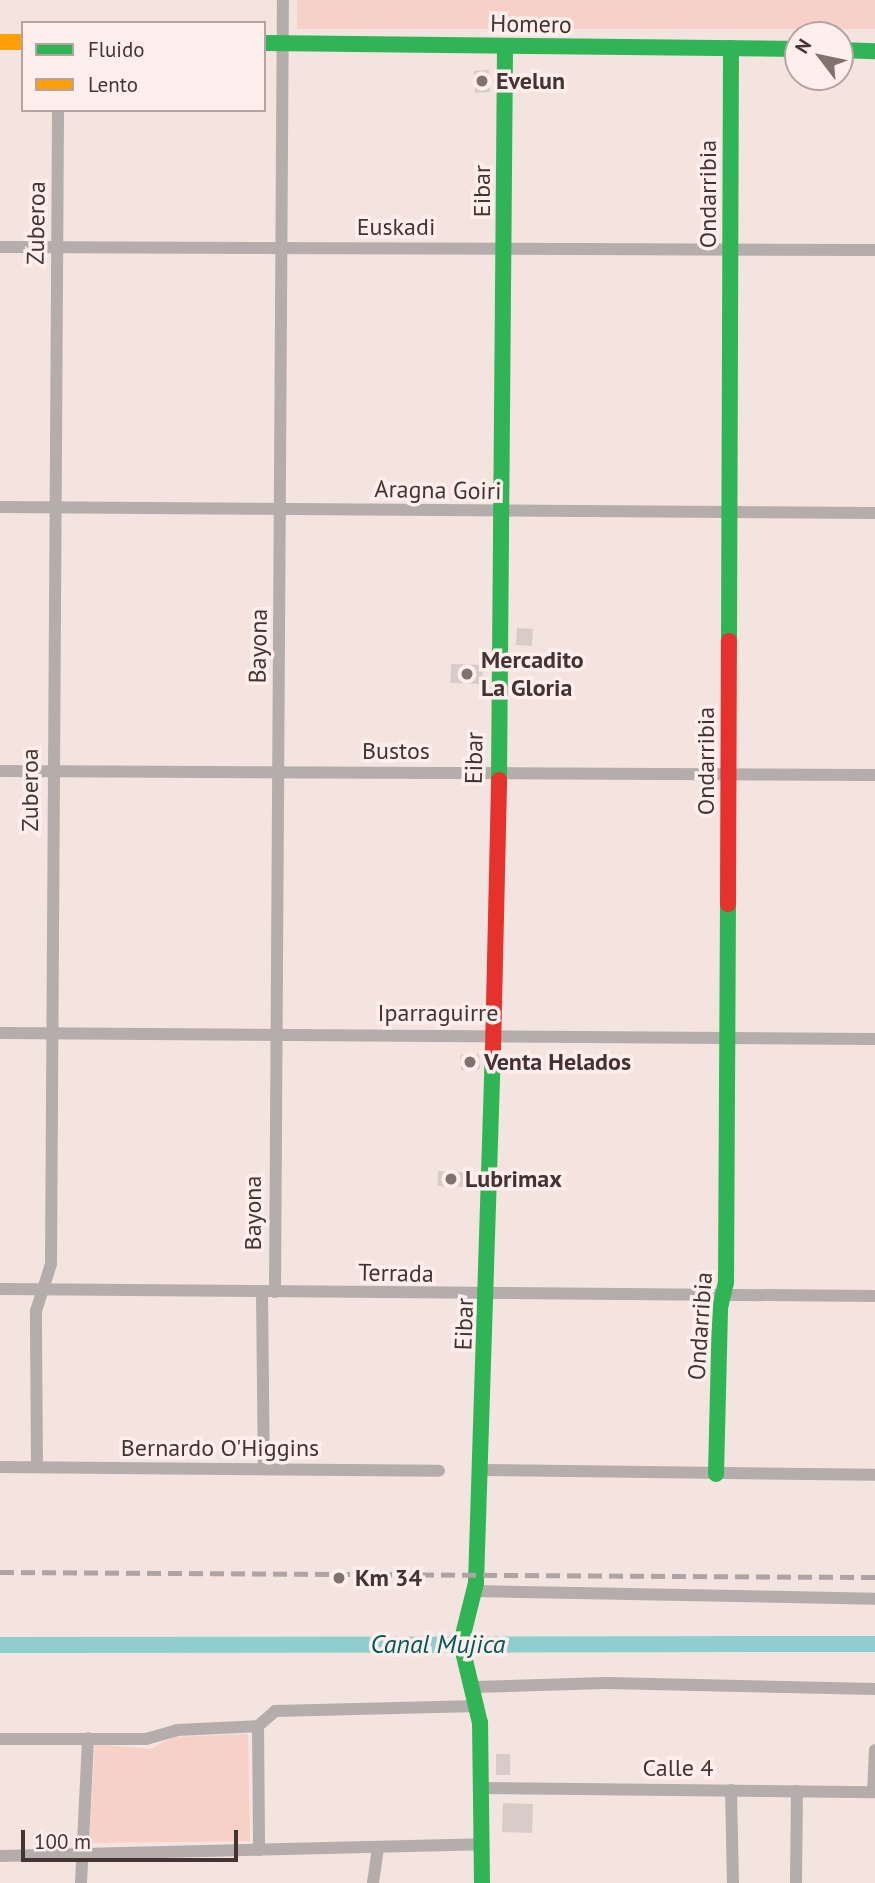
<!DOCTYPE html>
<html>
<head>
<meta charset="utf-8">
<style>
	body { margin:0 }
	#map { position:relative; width:875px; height:1883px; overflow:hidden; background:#f4e4e0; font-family:"PT Sans",sans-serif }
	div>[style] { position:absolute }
	.green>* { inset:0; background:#f7d0c8; transform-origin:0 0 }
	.canal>* { height:16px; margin:-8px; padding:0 8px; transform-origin:8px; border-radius:8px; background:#8fcece }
	.building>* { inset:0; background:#d9cbc7; transform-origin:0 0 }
	.street>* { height:12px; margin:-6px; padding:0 6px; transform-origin:6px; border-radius:6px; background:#b4adab }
	.fast>* { height:16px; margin:-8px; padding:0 8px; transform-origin:8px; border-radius:8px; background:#30b455 }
	.slow>* { height:16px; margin:-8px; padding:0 8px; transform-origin:8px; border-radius:8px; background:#ff9f0a }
	.jam>* { height:16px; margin:-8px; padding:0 8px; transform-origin:8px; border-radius:8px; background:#e5322d }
	.rail>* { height:4.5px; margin-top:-2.25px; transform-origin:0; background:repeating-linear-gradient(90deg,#ada4a3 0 14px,transparent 0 21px) }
	.dots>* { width:19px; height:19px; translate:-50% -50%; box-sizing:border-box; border:4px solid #ffefec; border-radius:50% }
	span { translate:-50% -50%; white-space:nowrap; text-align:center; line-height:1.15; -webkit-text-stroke:7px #ffefec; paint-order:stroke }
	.street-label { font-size:24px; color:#433431 }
	.poi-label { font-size:24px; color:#433431; font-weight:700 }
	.left { translate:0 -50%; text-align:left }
	.water-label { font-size:26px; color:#00595b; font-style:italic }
	.legend { position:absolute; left:21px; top:21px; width:245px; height:91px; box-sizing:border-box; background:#ffefec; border:2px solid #b4a4a1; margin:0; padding:9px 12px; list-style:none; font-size:21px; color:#433431 }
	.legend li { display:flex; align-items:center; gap:14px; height:35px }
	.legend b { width:35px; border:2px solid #b4a4a1 }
	.north { position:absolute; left:784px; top:21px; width:70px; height:70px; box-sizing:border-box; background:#ffefec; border:2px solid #b4a4a1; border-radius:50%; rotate:302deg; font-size:19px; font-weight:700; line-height:28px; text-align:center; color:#433431 }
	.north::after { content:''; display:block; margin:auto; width:24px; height:32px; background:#81726e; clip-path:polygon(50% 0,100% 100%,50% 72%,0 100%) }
	.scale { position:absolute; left:21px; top:1830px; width:217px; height:32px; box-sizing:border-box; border:4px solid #433431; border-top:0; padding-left:9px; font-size:21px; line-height:24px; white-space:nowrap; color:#433431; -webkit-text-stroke:5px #ffefec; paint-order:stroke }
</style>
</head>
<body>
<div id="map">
	<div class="green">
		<div style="left:297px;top:0;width:578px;height:29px"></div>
		<div style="clip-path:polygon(248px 1734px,250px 1841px,89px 1843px,95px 1744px,150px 1749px,174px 1737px)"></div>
	</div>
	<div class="canal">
		<div style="left:0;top:1645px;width:875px;rotate:-0.07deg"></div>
	</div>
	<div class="building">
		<div style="left:489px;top:70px;width:22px;height:15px;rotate:87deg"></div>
		<div style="left:517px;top:628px;width:16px;height:17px;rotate:4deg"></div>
		<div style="left:451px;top:664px;width:32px;height:19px;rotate:2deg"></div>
		<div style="left:479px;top:1054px;width:15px;height:19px;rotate:86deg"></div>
		<div style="left:438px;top:1171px;width:27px;height:15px;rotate:2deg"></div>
		<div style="left:496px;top:1754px;width:14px;height:21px"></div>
		<div style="left:503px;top:1803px;width:30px;height:29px;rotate:2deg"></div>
	</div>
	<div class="street">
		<div style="left:0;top:247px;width:875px;rotate:0.2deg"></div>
		<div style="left:0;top:507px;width:875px;rotate:0.39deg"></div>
		<div style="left:0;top:771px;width:875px;rotate:0.26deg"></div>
		<div style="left:0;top:1033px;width:875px;rotate:0.39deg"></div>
		<div style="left:0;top:1289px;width:875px;rotate:0.46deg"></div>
		<div style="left:262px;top:1292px;width:177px;rotate:89.4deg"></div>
		<div style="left:275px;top:1292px;width:1292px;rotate:-89.65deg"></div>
		<div style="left:0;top:1467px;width:439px;rotate:0.5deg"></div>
		<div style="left:37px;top:1467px;width:156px;rotate:-90.4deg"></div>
		<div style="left:36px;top:1311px;width:49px;rotate:-72.3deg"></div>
		<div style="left:51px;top:1264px;width:1154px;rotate:-89.65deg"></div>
		<div style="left:481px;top:1470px;width:394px;rotate:0.7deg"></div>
		<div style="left:475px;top:1591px;width:400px;rotate:1.1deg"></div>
		<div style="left:473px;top:1687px;width:133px;rotate:-1.7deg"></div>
		<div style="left:606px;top:1683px;width:269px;rotate:1.3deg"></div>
		<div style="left:258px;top:1726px;width:124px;rotate:89.5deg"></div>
		<div style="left:0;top:1739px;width:146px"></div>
		<div style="left:146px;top:1739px;width:32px;rotate:-16deg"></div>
		<div style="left:177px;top:1730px;width:81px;rotate:-2.8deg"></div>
		<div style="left:258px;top:1726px;width:23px;rotate:-41deg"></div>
		<div style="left:275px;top:1711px;width:203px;rotate:-1.4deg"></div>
		<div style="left:481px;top:1788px;width:394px;rotate:0.6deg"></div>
		<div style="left:731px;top:1790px;width:93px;rotate:88.8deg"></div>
		<div style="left:873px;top:1792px;width:42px;rotate:-87.3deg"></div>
		<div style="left:0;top:1856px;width:482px;rotate:-1.4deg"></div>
		<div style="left:81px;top:1883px;width:145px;rotate:-87.2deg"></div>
		<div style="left:373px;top:1883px;width:35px;rotate:-82deg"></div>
		<div style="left:796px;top:1883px;width:92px;rotate:-89.4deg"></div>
	</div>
	<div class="fast">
		<div style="left:264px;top:43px;width:534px;rotate:0.64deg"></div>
		<div style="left:840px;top:50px;width:35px;rotate:2deg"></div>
		<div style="left:729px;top:641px;width:593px;rotate:-89.81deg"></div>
		<div style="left:499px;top:780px;width:733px;rotate:-89.53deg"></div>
		<div style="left:716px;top:1474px;width:166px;rotate:-88.6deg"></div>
		<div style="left:720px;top:1308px;width:26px;rotate:-77deg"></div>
		<div style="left:726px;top:1283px;width:379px;rotate:-89.7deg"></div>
		<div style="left:482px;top:1883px;width:160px;rotate:-90.7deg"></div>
		<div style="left:480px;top:1723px;width:82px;rotate:-103.4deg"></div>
		<div style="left:461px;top:1643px;width:62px;rotate:-76deg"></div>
		<div style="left:476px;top:1583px;width:534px;rotate:-88.18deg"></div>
	</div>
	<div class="slow">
		<div style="left:0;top:42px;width:23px"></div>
	</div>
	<div class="jam">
		<div style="left:728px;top:904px;width:263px;rotate:-89.8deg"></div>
		<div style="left:493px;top:1049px;width:269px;rotate:-88.7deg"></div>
	</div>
	<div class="rail">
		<div style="left:0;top:1572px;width:875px;rotate:0.33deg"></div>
	</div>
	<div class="dots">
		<div style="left:482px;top:81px;background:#81726e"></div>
		<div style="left:467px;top:674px;background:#81726e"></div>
		<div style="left:470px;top:1062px;background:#81726e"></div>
		<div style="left:451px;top:1179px;background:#81726e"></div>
		<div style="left:339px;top:1578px;background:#81726e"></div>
	</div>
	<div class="street-label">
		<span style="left:531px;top:24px;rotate:1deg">Homero</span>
		<span style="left:482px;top:191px;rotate:-90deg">Eibar</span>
		<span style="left:708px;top:194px;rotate:-90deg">Ondarribia</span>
		<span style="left:36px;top:223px;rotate:-89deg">Zuberoa</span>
		<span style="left:396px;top:227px">Euskadi</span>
		<span style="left:438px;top:490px;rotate:1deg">Aragna Goiri</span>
		<span style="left:258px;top:646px;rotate:-89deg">Bayona</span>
		<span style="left:396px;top:751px">Bustos</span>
		<span style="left:474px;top:758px;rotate:-89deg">Eibar</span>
		<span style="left:706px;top:761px;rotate:-90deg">Ondarribia</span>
		<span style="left:30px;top:790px;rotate:-90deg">Zuberoa</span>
		<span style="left:438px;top:1013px">Iparraguirre</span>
		<span style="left:253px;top:1213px;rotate:-90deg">Bayona</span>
		<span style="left:396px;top:1273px;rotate:1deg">Terrada</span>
		<span style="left:464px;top:1324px;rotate:-88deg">Eibar</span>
		<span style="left:700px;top:1326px;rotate:-86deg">Ondarribia</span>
		<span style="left:220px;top:1448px">Bernardo O'Higgins</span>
		<span style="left:678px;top:1768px">Calle 4</span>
	</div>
	<div class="poi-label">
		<span class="left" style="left:496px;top:81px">Evelun</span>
		<span class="left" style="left:481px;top:674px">Mercadito<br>La Gloria</span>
		<span class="left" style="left:484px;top:1062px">Venta Helados</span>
		<span class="left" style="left:465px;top:1179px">Lubrimax</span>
		<span class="left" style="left:355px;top:1578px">Km 34</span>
	</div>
	<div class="water-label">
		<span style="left:438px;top:1644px">Canal Mujica</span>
	</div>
	<ul class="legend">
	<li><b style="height:9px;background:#30b455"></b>Fluido</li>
	<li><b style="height:9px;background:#ff9f0a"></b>Lento</li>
	</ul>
	<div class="north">N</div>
	<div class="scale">100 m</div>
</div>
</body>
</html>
